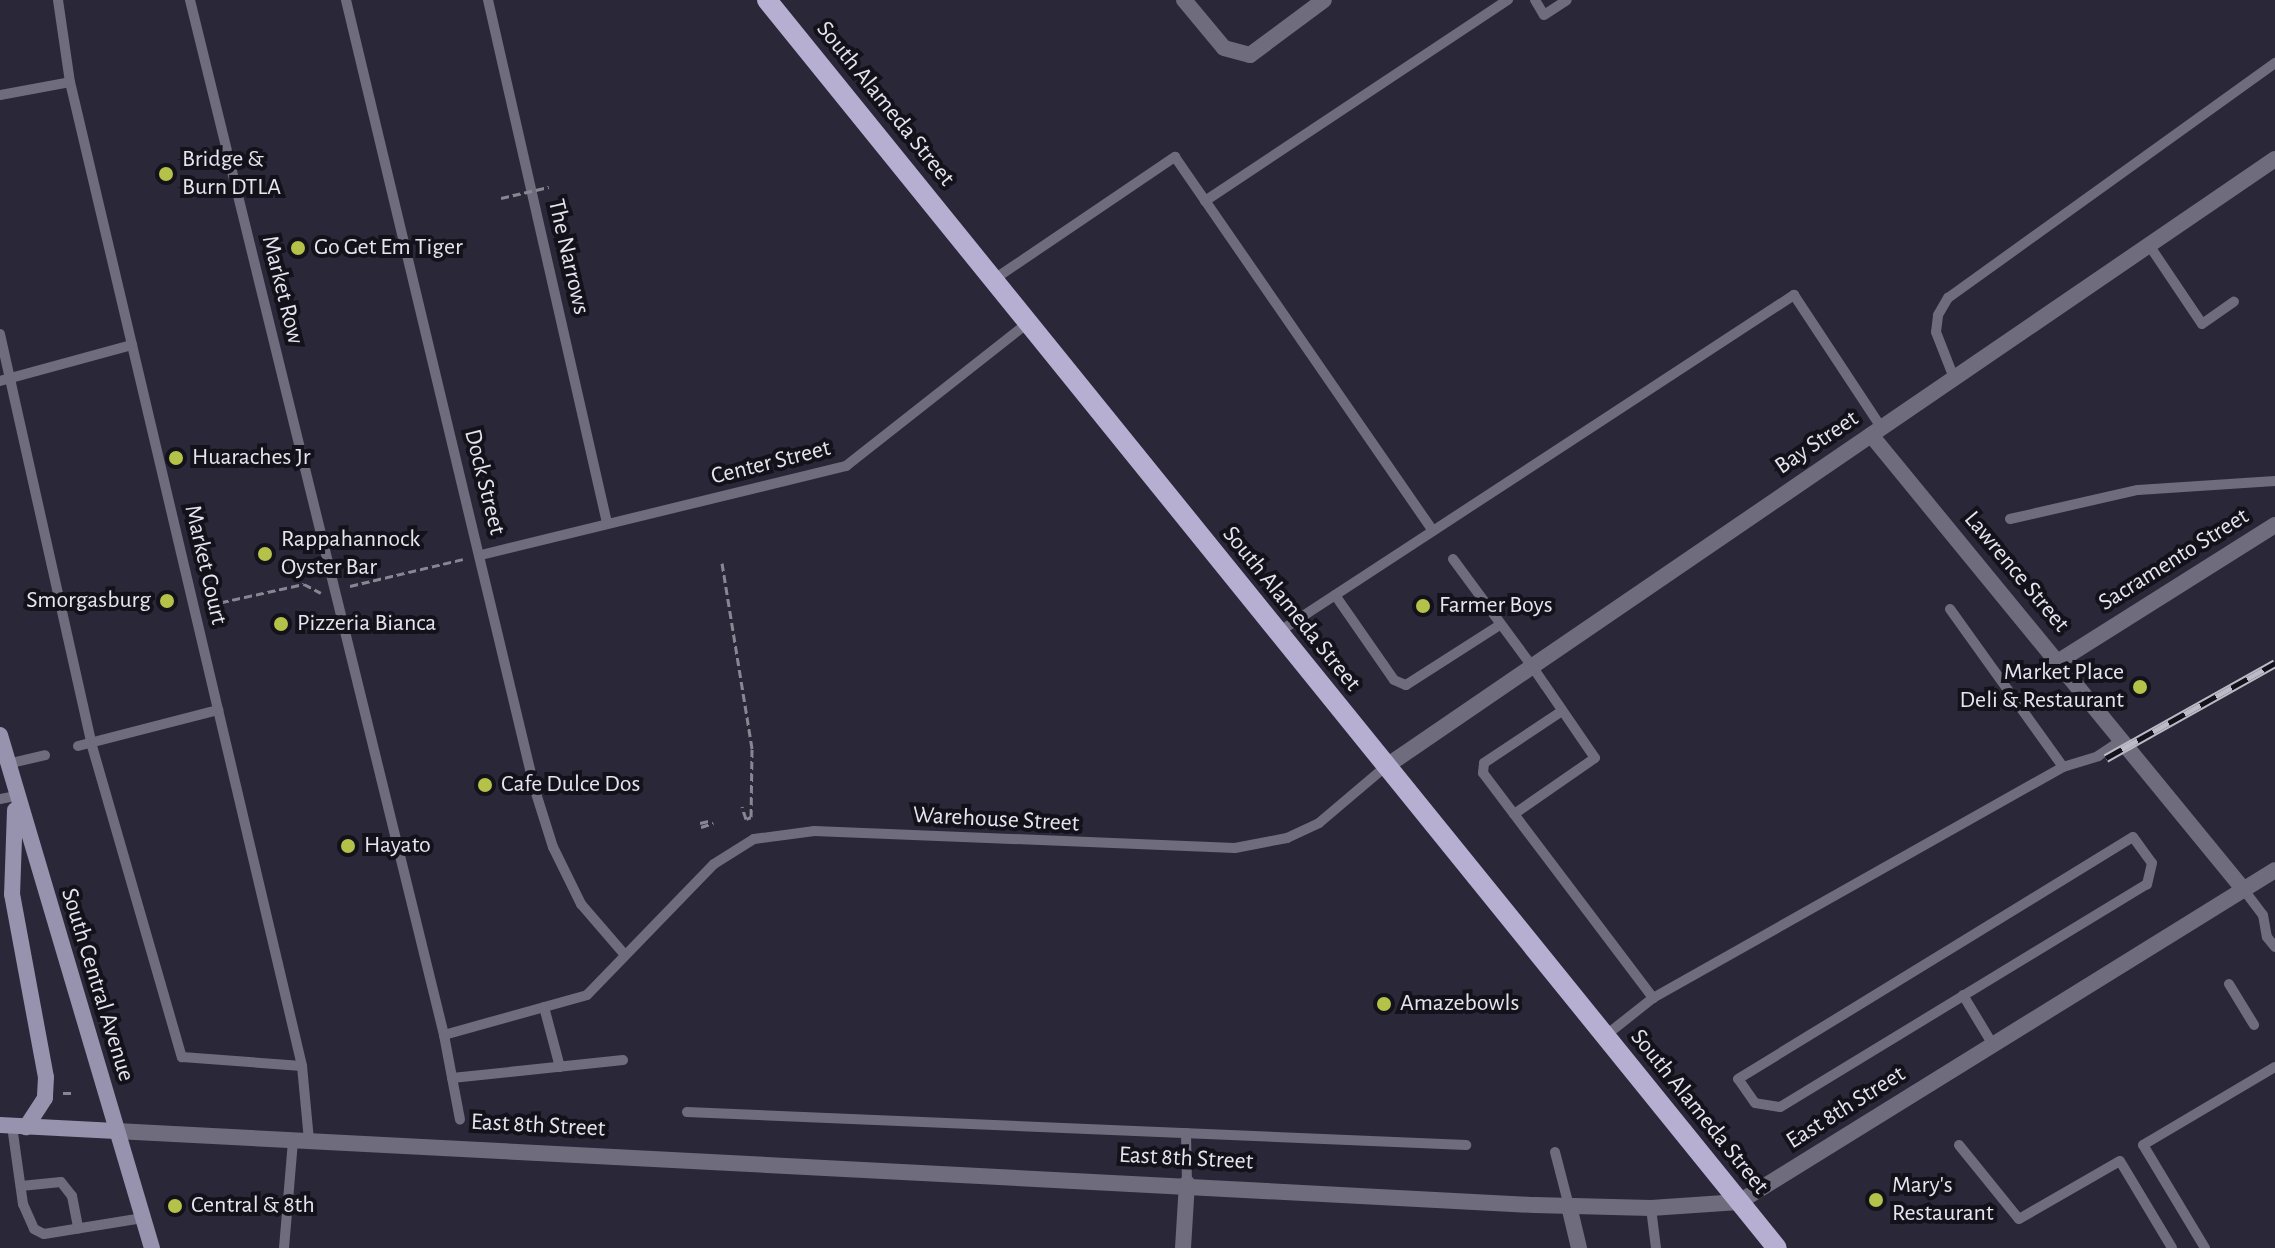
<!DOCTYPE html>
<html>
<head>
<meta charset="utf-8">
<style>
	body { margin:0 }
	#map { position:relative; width:2275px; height:1248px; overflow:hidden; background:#2a2738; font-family:"Alegreya Sans",sans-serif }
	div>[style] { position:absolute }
	.path>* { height:3px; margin-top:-1.5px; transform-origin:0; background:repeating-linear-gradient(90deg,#898694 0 8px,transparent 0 12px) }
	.lane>* { height:10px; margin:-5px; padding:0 5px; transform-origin:5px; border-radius:5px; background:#6f6c7d }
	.street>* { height:16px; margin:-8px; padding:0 8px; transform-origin:8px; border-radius:8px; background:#6f6c7d }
	.secondary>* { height:16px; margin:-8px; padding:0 8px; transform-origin:8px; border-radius:8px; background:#9792ad }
	.primary>* { height:20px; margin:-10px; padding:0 10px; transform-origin:10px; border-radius:10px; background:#b6afd2 }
	.rail>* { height:9px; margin-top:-4.5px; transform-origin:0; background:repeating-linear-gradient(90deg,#131119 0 18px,#bcbac6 0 36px); box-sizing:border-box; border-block:2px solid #bcbac6 }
	.path-bridge>* { height:3px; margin-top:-1.5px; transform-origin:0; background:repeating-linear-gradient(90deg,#898694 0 8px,transparent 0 12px) }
	.dots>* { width:22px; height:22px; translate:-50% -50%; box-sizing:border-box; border:4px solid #131119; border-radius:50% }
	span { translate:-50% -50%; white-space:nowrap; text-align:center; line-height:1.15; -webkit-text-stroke:8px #131119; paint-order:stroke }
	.street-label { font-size:24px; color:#e6e4ef }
	.poi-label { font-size:24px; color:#e6e4ef }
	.left { translate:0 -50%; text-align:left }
	.right { translate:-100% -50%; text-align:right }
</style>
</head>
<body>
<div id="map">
	<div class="path">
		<div style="left:722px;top:563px;width:188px;rotate:80.8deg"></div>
		<div style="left:752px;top:749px;width:68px;rotate:90.8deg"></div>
		<div style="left:751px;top:817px;width:5px;rotate:158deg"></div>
		<div style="left:746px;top:819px;width:13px;rotate:-108deg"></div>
		<div style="left:350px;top:586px;width:116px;rotate:-13.4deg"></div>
		<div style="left:209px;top:605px;width:97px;rotate:-12.5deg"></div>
		<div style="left:304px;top:584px;width:19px;rotate:28deg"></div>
		<div style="left:700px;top:823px;width:9px;rotate:-13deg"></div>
		<div style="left:701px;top:827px;width:13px;rotate:-18deg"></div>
		<div style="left:63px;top:1093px;width:9px"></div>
	</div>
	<div class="lane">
		<div style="left:58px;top:0;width:83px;rotate:81.7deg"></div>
		<div style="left:70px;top:82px;width:1011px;rotate:76.73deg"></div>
		<div style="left:302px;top:1066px;width:74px;rotate:84.6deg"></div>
		<div style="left:190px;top:0;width:1066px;rotate:76.21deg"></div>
		<div style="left:444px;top:1035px;width:148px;rotate:-15.6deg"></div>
		<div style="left:587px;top:995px;width:182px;rotate:-45.9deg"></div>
		<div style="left:714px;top:864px;width:47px;rotate:-32deg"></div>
		<div style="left:754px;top:839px;width:61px;rotate:-7.6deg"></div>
		<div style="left:814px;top:831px;width:421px;rotate:2.3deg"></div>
		<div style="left:1235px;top:848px;width:53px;rotate:-10.9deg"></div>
		<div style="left:1287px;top:838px;width:35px;rotate:-25deg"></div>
		<div style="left:1319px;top:823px;width:87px;rotate:-40.3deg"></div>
		<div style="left:346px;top:0;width:812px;rotate:76.55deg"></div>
		<div style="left:535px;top:790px;width:60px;rotate:72.5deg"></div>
		<div style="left:553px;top:847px;width:64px;rotate:63.8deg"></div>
		<div style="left:581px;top:904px;width:67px;rotate:49.2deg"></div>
		<div style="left:488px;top:0;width:536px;rotate:77.18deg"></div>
		<div style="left:1535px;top:0;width:17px;rotate:59deg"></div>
		<div style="left:1544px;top:15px;width:27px;rotate:-33deg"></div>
		<div style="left:0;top:95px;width:71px;rotate:-10.5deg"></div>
		<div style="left:1205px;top:201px;width:364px;rotate:-33.6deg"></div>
		<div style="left:2149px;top:245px;width:95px;rotate:56.1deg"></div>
		<div style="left:2202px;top:324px;width:39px;rotate:-35deg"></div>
		<div style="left:993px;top:280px;width:220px;rotate:-34.1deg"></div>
		<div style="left:1175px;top:157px;width:454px;rotate:55.4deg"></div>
		<div style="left:0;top:334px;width:422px;rotate:77.4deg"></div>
		<div style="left:92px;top:746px;width:324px;rotate:73.9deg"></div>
		<div style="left:182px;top:1057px;width:120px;rotate:4.3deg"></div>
		<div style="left:1954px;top:378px;width:49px;rotate:-111.4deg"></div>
		<div style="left:1936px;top:332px;width:17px;rotate:-83deg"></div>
		<div style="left:1938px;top:315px;width:20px;rotate:-60deg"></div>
		<div style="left:1948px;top:298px;width:403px;rotate:-35.7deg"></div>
		<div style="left:0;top:381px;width:137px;rotate:-15.3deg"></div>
		<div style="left:2010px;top:519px;width:131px;rotate:-12.8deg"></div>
		<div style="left:2138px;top:490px;width:137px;rotate:-3.8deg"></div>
		<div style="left:481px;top:555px;width:376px;rotate:-13.7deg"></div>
		<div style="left:846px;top:466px;width:231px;rotate:-38.2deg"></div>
		<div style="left:1453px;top:559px;width:133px;rotate:53.6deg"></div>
		<div style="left:1532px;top:666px;width:23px;rotate:56deg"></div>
		<div style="left:1545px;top:685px;width:88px;rotate:55.6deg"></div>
		<div style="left:1595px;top:758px;width:98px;rotate:145.3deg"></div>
		<div style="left:1514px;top:814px;width:51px;rotate:-127.1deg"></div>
		<div style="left:1483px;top:773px;width:10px;rotate:-84deg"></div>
		<div style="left:1484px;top:763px;width:94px;rotate:-33.7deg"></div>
		<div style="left:1335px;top:595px;width:103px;rotate:55.2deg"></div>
		<div style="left:1394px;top:680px;width:13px;rotate:23deg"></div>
		<div style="left:1406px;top:685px;width:112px;rotate:-32.6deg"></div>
		<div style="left:1950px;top:609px;width:194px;rotate:54.4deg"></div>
		<div style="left:1277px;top:633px;width:618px;rotate:-33.18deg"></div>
		<div style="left:1794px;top:295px;width:158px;rotate:56.6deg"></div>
		<div style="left:78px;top:746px;width:145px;rotate:-14.4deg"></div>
		<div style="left:7px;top:764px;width:39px;rotate:-13deg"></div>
		<div style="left:0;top:799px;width:15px;rotate:-11deg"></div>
		<div style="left:1514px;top:814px;width:231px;rotate:52.9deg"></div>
		<div style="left:2133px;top:837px;width:32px;rotate:54deg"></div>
		<div style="left:2152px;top:863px;width:22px;rotate:103deg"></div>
		<div style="left:2147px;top:884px;width:429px;rotate:148.7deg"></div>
		<div style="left:1780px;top:1107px;width:25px;rotate:-171deg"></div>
		<div style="left:1755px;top:1103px;width:29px;rotate:-125deg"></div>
		<div style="left:1738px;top:1079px;width:463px;rotate:-31.5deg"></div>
		<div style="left:2244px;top:890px;width:31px;rotate:53deg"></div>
		<div style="left:2263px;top:915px;width:22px;rotate:80deg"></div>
		<div style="left:2267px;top:937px;width:13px;rotate:51deg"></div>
		<div style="left:2229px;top:984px;width:48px;rotate:58.6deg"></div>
		<div style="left:1963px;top:995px;width:58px;rotate:59deg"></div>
		<div style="left:544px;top:1007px;width:62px;rotate:75.1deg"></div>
		<div style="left:444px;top:1035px;width:86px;rotate:79.3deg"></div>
		<div style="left:1605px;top:1036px;width:61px;rotate:-38.4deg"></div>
		<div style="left:1653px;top:998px;width:471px;rotate:-29.4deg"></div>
		<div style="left:2063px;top:767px;width:37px;rotate:-17deg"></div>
		<div style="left:2098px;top:756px;width:29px;rotate:-34deg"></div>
		<div style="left:452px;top:1078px;width:172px;rotate:-6deg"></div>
		<div style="left:687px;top:1112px;width:780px;rotate:2.43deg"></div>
		<div style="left:12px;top:1126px;width:79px;rotate:82deg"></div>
		<div style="left:23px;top:1204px;width:27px;rotate:66deg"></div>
		<div style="left:34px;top:1229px;width:11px;rotate:27deg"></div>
		<div style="left:44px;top:1234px;width:100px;rotate:-9.2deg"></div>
		<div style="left:1186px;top:1133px;width:50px;rotate:88.9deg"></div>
		<div style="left:1959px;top:1145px;width:95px;rotate:51deg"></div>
		<div style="left:2019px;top:1219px;width:116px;rotate:-29.9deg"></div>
		<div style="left:2120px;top:1161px;width:101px;rotate:59.1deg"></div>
		<div style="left:1555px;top:1152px;width:56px;rotate:75.5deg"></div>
		<div style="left:21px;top:1186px;width:40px;rotate:-5.7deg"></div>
		<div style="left:61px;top:1182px;width:18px;rotate:52deg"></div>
		<div style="left:72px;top:1196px;width:33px;rotate:79deg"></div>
		<div style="left:1651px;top:1208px;width:40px;rotate:82.9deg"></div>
		<div style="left:284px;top:1248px;width:107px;rotate:-85.2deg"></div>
		<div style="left:2205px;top:1248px;width:120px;rotate:-121deg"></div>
		<div style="left:2143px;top:1145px;width:153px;rotate:-30.6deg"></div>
	</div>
	<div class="street">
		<div style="left:1184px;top:0;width:62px;rotate:50.2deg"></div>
		<div style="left:1224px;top:48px;width:27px;rotate:15deg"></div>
		<div style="left:1250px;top:55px;width:92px;rotate:-36.6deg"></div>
		<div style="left:1871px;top:435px;width:588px;rotate:50.66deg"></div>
		<div style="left:2059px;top:661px;width:255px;rotate:-32.2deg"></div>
		<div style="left:1385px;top:767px;width:1078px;rotate:-34.34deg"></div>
		<div style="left:116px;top:1131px;width:1421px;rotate:2.99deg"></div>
		<div style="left:1535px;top:1205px;width:116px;rotate:1.5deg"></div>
		<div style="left:1651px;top:1208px;width:88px;rotate:-3.9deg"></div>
		<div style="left:1739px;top:1202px;width:630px;rotate:-31.77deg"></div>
		<div style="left:1569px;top:1206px;width:43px;rotate:76.6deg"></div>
		<div style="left:1183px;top:1248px;width:65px;rotate:-86.5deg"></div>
	</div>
	<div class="secondary">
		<div style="left:0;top:735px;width:535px;rotate:73.5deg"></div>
		<div style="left:15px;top:810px;width:84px;rotate:92deg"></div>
		<div style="left:12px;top:894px;width:186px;rotate:79.5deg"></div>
		<div style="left:46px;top:1077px;width:21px;rotate:93deg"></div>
		<div style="left:45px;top:1098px;width:35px;rotate:123deg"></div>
		<div style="left:0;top:1125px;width:116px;rotate:3deg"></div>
	</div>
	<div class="primary">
		<div style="left:767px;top:0;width:1605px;rotate:51.02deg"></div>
	</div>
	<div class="rail">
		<div style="left:2106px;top:758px;width:194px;rotate:-29.3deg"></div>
	</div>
	<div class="path-bridge">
		<div style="left:501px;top:198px;width:49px;rotate:-12.9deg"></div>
	</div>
	<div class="dots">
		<div style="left:166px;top:174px;background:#b4c24a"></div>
		<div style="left:298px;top:248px;background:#b4c24a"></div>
		<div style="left:176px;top:458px;background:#b4c24a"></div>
		<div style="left:265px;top:554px;background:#b4c24a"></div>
		<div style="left:167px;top:601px;background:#b4c24a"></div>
		<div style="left:1423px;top:606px;background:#b4c24a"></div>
		<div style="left:281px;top:624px;background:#b4c24a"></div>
		<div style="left:2140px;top:687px;background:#b4c24a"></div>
		<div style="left:485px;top:785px;background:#b4c24a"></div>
		<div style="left:348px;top:846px;background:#b4c24a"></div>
		<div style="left:1384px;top:1004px;background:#b4c24a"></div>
		<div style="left:1876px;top:1200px;background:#b4c24a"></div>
		<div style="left:175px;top:1206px;background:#b4c24a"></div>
	</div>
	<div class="street-label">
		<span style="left:885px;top:104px;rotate:51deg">South Alameda Street</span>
		<span style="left:568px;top:257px;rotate:77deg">The Narrows</span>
		<span style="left:282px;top:290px;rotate:76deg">Market Row</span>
		<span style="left:1817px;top:443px;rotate:-34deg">Bay Street</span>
		<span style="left:771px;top:463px;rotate:-14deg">Center Street</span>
		<span style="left:484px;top:482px;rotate:76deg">Dock Street</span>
		<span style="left:2174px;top:560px;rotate:-32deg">Sacramento Street</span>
		<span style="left:205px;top:565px;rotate:77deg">Market Court</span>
		<span style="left:2016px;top:572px;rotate:50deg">Lawrence Street</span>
		<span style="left:1291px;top:609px;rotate:51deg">South Alameda Street</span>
		<span style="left:996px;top:820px;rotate:3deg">Warehouse Street</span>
		<span style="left:97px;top:985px;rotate:73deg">South Central Avenue</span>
		<span style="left:1846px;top:1108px;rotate:-32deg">East 8th Street</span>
		<span style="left:1699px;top:1112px;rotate:51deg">South Alameda Street</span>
		<span style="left:538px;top:1126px;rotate:3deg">East 8th Street</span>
		<span style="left:1186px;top:1159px;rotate:3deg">East 8th Street</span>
	</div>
	<div class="poi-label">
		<span class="left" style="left:182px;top:174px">Bridge &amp;<br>Burn DTLA</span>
		<span class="left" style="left:314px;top:248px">Go Get Em Tiger</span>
		<span class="left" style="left:192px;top:458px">Huaraches Jr</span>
		<span class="left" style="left:281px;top:554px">Rappahannock<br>Oyster Bar</span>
		<span class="right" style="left:151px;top:601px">Smorgasburg</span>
		<span class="left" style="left:1439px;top:606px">Farmer Boys</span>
		<span class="left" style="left:297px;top:624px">Pizzeria Bianca</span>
		<span class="right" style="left:2124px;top:687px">Market Place<br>Deli &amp; Restaurant</span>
		<span class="left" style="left:501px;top:785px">Cafe Dulce Dos</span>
		<span class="left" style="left:364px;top:846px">Hayato</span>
		<span class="left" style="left:1400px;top:1004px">Amazebowls</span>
		<span class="left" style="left:1892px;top:1200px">Mary's<br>Restaurant</span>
		<span class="left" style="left:191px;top:1206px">Central &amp; 8th</span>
	</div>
</div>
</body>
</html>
